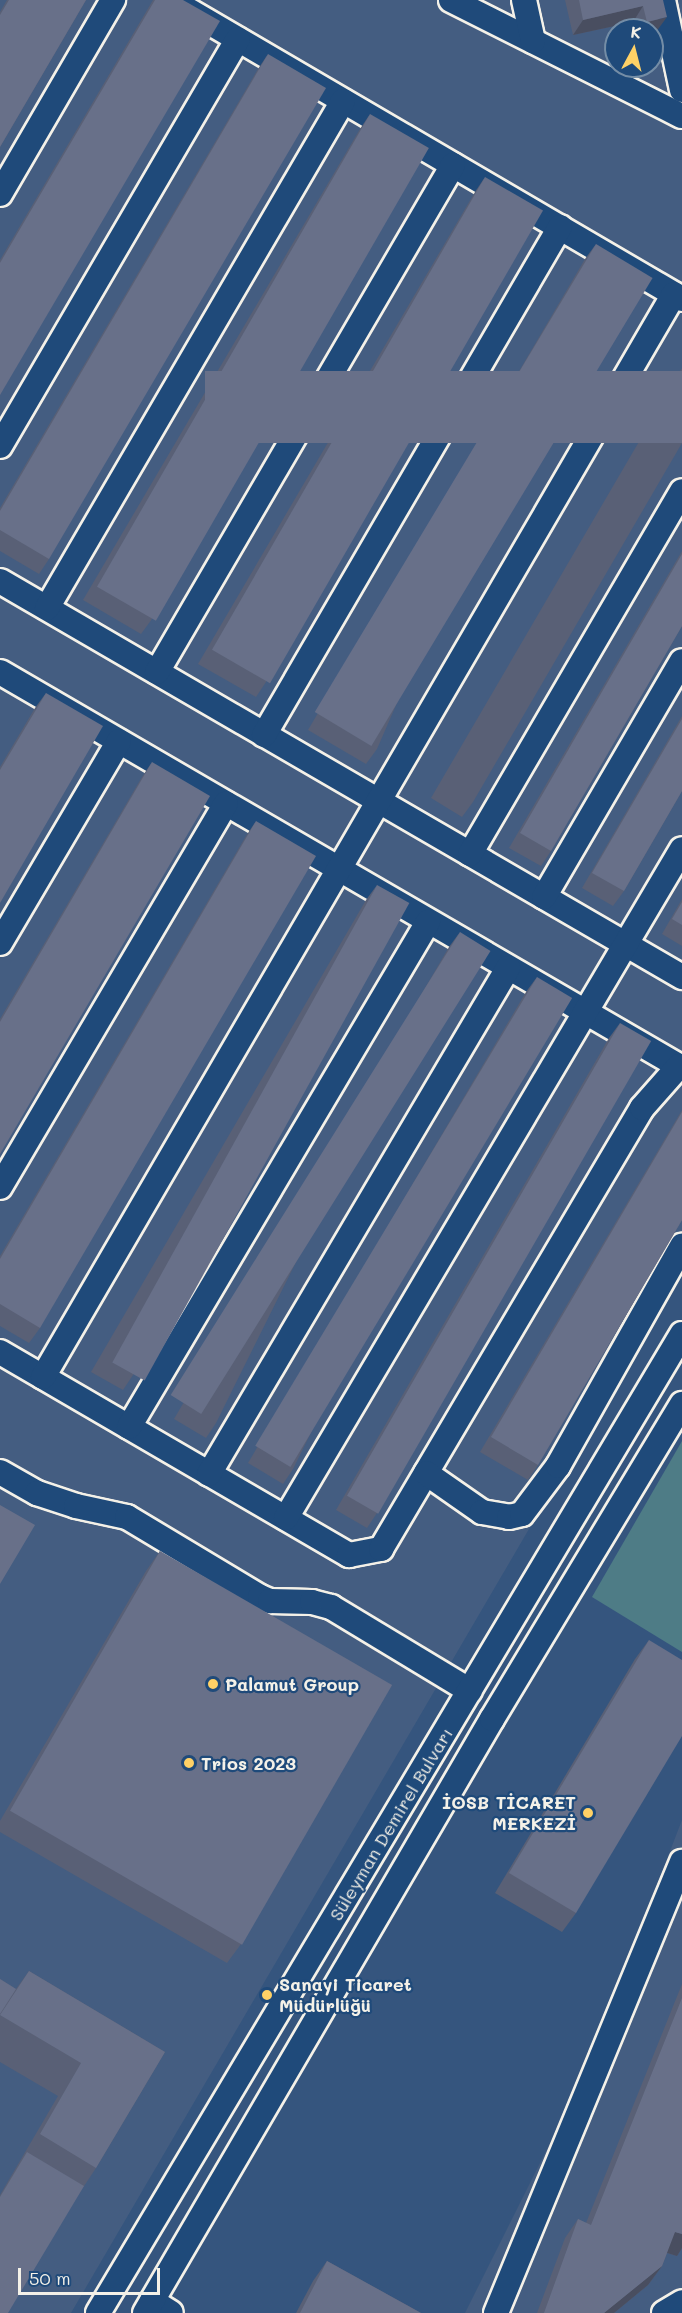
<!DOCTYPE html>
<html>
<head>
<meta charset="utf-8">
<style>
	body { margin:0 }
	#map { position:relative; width:682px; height:2313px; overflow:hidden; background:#35557e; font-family:Mali,sans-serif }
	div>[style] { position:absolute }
	.built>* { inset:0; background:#445d81 }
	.green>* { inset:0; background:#4e7c86 }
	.roads { filter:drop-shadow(2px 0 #f4f1e8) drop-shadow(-2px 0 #f4f1e8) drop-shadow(0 2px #f4f1e8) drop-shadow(0 -2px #f4f1e8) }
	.minor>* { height:24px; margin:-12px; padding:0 12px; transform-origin:12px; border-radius:12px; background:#1f4a7a }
	.wall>* { inset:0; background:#596076 }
	.shaded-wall>* { inset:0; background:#494e60 }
	.building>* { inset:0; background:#687089; transform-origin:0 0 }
	.dots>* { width:16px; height:16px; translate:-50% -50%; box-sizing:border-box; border:3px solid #1f4a7a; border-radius:50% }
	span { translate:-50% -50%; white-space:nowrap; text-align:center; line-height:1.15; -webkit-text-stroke:4.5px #1f4a7a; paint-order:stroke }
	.poi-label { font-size:18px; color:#f4f1e8; font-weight:700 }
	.left { translate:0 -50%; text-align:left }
	.right { translate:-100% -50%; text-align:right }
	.street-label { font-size:18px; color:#f4f1e8 }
	.north { position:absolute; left:604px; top:18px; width:60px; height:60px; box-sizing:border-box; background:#1f4a7a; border:2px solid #748da6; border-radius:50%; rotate:7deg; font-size:16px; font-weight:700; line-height:24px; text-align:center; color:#f4f1e8 }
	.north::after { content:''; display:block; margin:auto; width:21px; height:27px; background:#ffd166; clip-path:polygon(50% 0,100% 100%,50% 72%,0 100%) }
	.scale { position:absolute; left:18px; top:2268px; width:142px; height:27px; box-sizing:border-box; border:3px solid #f4f1e8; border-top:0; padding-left:8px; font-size:18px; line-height:21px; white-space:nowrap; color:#f4f1e8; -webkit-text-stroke:4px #1f4a7a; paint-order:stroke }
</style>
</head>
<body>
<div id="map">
	<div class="built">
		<div style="clip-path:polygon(evenodd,0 0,682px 0,682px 1267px,71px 2313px,0 2313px,0 0,616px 30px,652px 30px,652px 66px,616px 66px,616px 30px)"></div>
		<div style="clip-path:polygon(682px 1820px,682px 2313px,465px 2313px,582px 2079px)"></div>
	</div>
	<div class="green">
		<div style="clip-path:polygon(682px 1441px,682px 1652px,592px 1597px)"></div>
	</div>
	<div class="roads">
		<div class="minor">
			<div style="left:171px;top:0;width:592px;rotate:30.33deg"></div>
			<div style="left:451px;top:0;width:258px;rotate:26.7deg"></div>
			<div style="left:524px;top:0;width:42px;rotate:77.6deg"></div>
			<div style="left:663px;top:0;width:92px;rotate:78.1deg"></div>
			<div style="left:0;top:194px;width:225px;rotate:-59.8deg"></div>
			<div style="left:0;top:446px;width:471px;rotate:-59.7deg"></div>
			<div style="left:0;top:581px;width:789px;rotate:30.14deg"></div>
			<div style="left:47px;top:608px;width:587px;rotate:-59.72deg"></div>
			<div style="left:0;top:672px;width:789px;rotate:30.14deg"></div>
			<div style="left:157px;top:672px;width:587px;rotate:-59.72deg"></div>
			<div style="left:264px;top:735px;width:588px;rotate:-59.77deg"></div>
			<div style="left:470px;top:854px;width:420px;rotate:-59.7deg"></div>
			<div style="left:544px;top:897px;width:273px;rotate:-59.7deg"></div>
			<div style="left:0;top:943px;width:234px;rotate:-59.5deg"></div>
			<div style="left:0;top:1187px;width:445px;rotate:-59.5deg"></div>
			<div style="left:0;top:1352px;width:404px;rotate:30.2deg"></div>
			<div style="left:349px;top:1555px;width:33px;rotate:-11deg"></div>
			<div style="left:381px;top:1549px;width:512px;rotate:-59.38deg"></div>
			<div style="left:642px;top:1108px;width:56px;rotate:-48.6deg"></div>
			<div style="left:43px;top:1377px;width:1253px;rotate:-59.77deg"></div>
			<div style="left:129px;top:1427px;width:587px;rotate:-59.37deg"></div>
			<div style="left:0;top:1472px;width:43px;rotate:29.6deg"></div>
			<div style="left:37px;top:1493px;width:41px;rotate:18.4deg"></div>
			<div style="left:76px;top:1506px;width:52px;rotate:12.2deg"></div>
			<div style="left:127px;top:1517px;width:155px;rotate:31deg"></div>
			<div style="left:260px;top:1597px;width:11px;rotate:22deg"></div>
			<div style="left:270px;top:1601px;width:42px;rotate:1.4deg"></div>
			<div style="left:312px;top:1602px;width:20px;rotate:15deg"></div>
			<div style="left:331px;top:1607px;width:162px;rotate:31.1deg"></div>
			<div style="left:426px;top:1473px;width:68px;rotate:34.9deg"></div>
			<div style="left:482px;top:1512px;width:27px;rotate:10deg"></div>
			<div style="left:509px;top:1517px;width:13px;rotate:-13deg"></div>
			<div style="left:522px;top:1514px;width:60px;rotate:-53.1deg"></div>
			<div style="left:558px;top:1466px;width:253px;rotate:-60.6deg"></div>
			<div style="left:209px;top:1474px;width:588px;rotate:-59.42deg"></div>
			<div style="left:286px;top:1518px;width:777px;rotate:-59.38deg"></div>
			<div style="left:152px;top:2301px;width:22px;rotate:32deg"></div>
			<div style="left:98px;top:2313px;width:1140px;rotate:-59.18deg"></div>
			<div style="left:145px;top:2313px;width:688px;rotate:-59.71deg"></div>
			<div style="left:492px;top:1719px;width:368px;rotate:-58.9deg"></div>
			<div style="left:496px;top:2313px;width:488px;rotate:-67.6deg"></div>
			<div style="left:664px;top:2313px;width:21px;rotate:-31deg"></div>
		</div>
	</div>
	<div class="wall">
		<div style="clip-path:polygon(7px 0,86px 0,0 147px,0 12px)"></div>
		<div style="clip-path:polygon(153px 0,183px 0,0 395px,0 260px)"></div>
		<div style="clip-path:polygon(565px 0,663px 0,656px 32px,652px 33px,652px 30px,635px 30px,633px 22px,573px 35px)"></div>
		<div style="clip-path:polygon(268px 54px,49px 559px,39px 574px,0 551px,0 508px,258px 69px)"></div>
		<div style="clip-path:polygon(370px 114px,152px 619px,141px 634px,83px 600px,360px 129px)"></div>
		<div style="clip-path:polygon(485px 177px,266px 682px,256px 697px,198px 664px,475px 192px)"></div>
		<div style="clip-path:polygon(596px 244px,377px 749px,366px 764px,308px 730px,585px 259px)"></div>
		<div style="clip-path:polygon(682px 368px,682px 443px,473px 802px,462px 817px,431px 798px)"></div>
		<div style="clip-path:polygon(682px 551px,682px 626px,551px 851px,541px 866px,509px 848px)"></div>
		<div style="clip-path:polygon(46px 693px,0 903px,0 767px,35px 708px)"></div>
		<div style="clip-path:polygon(682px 716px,682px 791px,624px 891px,613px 906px,582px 888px)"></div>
		<div style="clip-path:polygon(152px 762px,0 1154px,0 1019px,142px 777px)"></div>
		<div style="clip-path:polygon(256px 821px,40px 1328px,29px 1343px,0 1326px,0 1256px,246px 836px)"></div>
		<div style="clip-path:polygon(377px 885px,133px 1375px,123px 1390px,91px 1372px,366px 900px)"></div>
		<div style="clip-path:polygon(682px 899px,682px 946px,662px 934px)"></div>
		<div style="clip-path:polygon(460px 932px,216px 1423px,206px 1438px,174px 1419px,449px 947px)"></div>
		<div style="clip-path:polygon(537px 977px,293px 1469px,283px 1484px,248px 1463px,526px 992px)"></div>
		<div style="clip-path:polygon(620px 1023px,377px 1513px,367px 1528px,336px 1510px,609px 1038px)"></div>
		<div style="clip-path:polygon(682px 1110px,682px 1220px,538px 1465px,528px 1480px,480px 1452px)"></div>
		<div style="clip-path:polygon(160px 1551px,241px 1944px,227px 1963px,0 1832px,0 1821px,146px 1571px)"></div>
		<div style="clip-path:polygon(649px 1640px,576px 1913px,562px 1932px,495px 1893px,635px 1659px)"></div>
		<div style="clip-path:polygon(29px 1971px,165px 2052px,96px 2168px,0 2313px,0 2195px,58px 2096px,0 2062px,0 1979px,16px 1989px)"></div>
		<div style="clip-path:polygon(682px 1984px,682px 2248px,677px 2256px,667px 2253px,662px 2266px,648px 2285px,614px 2313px,537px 2313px,565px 2238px,578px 2219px,586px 2223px)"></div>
		<div style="clip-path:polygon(327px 2261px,421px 2313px,296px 2313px,313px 2281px)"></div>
	</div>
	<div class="shaded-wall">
		<div style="clip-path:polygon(643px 6px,633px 22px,573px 35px,583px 20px)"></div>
		<div style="clip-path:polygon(667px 17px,656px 32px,652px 33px,652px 30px,641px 30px,647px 22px)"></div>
		<div style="clip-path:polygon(675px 2232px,682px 2234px,682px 2248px,677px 2256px,661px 2251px)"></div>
		<div style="clip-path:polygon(662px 2266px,648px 2285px,614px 2313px,604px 2313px)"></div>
	</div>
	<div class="building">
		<div style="clip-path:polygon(9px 0,86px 0,0 147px,0 15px)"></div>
		<div style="clip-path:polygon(155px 0,183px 0,220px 21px,0 395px,0 263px)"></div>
		<div style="clip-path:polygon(579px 0,663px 0,667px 17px,647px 22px,643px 6px,583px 20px)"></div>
		<div style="clip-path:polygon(268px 54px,326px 88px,49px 559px,0 530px,0 511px)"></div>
		<div style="left:370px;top:114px;width:68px;height:546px;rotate:30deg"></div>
		<div style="left:485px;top:177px;width:67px;height:546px;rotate:30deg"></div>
		<div style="left:596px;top:244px;width:66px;height:546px;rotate:31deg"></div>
		<div style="left:682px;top:371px;width:72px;height:477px;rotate:90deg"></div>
		<div style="clip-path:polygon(682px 554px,682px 626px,551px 851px,520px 833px)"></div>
		<div style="clip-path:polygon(46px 693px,103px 726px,0 903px,0 770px)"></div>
		<div style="clip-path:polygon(682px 719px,682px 791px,624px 891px,592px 873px)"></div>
		<div style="clip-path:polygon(152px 762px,210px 796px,0 1154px,0 1022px)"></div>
		<div style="clip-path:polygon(256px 821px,316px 856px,40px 1328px,0 1304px,0 1259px)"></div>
		<div style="left:377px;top:885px;width:37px;height:546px;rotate:29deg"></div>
		<div style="clip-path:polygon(682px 902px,682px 925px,672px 919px)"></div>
		<div style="left:460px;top:932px;width:36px;height:546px;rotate:32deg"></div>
		<div style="left:537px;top:977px;width:41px;height:547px;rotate:31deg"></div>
		<div style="left:620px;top:1023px;width:36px;height:546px;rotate:30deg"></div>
		<div style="clip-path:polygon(682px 1112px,682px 1220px,538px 1465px,491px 1437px)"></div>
		<div style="clip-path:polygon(0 1505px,35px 1525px,0 1584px)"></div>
		<div style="left:160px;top:1551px;width:268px;height:300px;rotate:30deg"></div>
		<div style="clip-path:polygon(649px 1640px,682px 1660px,682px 1736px,576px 1913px,509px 1873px)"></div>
		<div style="clip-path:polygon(29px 1971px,165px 2052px,96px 2168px,40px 2134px,81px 2063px,0 2015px)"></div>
		<div style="clip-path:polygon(0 1979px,16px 1989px,0 2014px)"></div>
		<div style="clip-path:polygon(682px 1998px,682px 2234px,675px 2232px,662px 2266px,604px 2313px,544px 2313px,578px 2219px,591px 2225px)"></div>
		<div style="clip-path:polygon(27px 2152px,84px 2186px,8px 2313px,0 2313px,0 2197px)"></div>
		<div style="clip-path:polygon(327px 2261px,421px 2313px,300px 2313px)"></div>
	</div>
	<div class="dots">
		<div style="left:213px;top:1684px;background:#ffd166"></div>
		<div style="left:189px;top:1763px;background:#ffd166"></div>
		<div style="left:588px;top:1813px;background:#ffd166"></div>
		<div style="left:267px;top:1995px;background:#ffd166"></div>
	</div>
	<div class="poi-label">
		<span class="left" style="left:225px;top:1684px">Palamut Group</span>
		<span class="left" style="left:201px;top:1763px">Trios 2023</span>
		<span class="right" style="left:576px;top:1813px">İOSB TİCARET<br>MERKEZİ</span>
		<span class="left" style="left:279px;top:1995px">Sanayi Ticaret<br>Müdürlüğü</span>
	</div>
	<div class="street-label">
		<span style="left:391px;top:1824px;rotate:-59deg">Süleyman Demirel Bulvarı</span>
	</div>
	<div class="north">K</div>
	<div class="scale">50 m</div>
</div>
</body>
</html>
